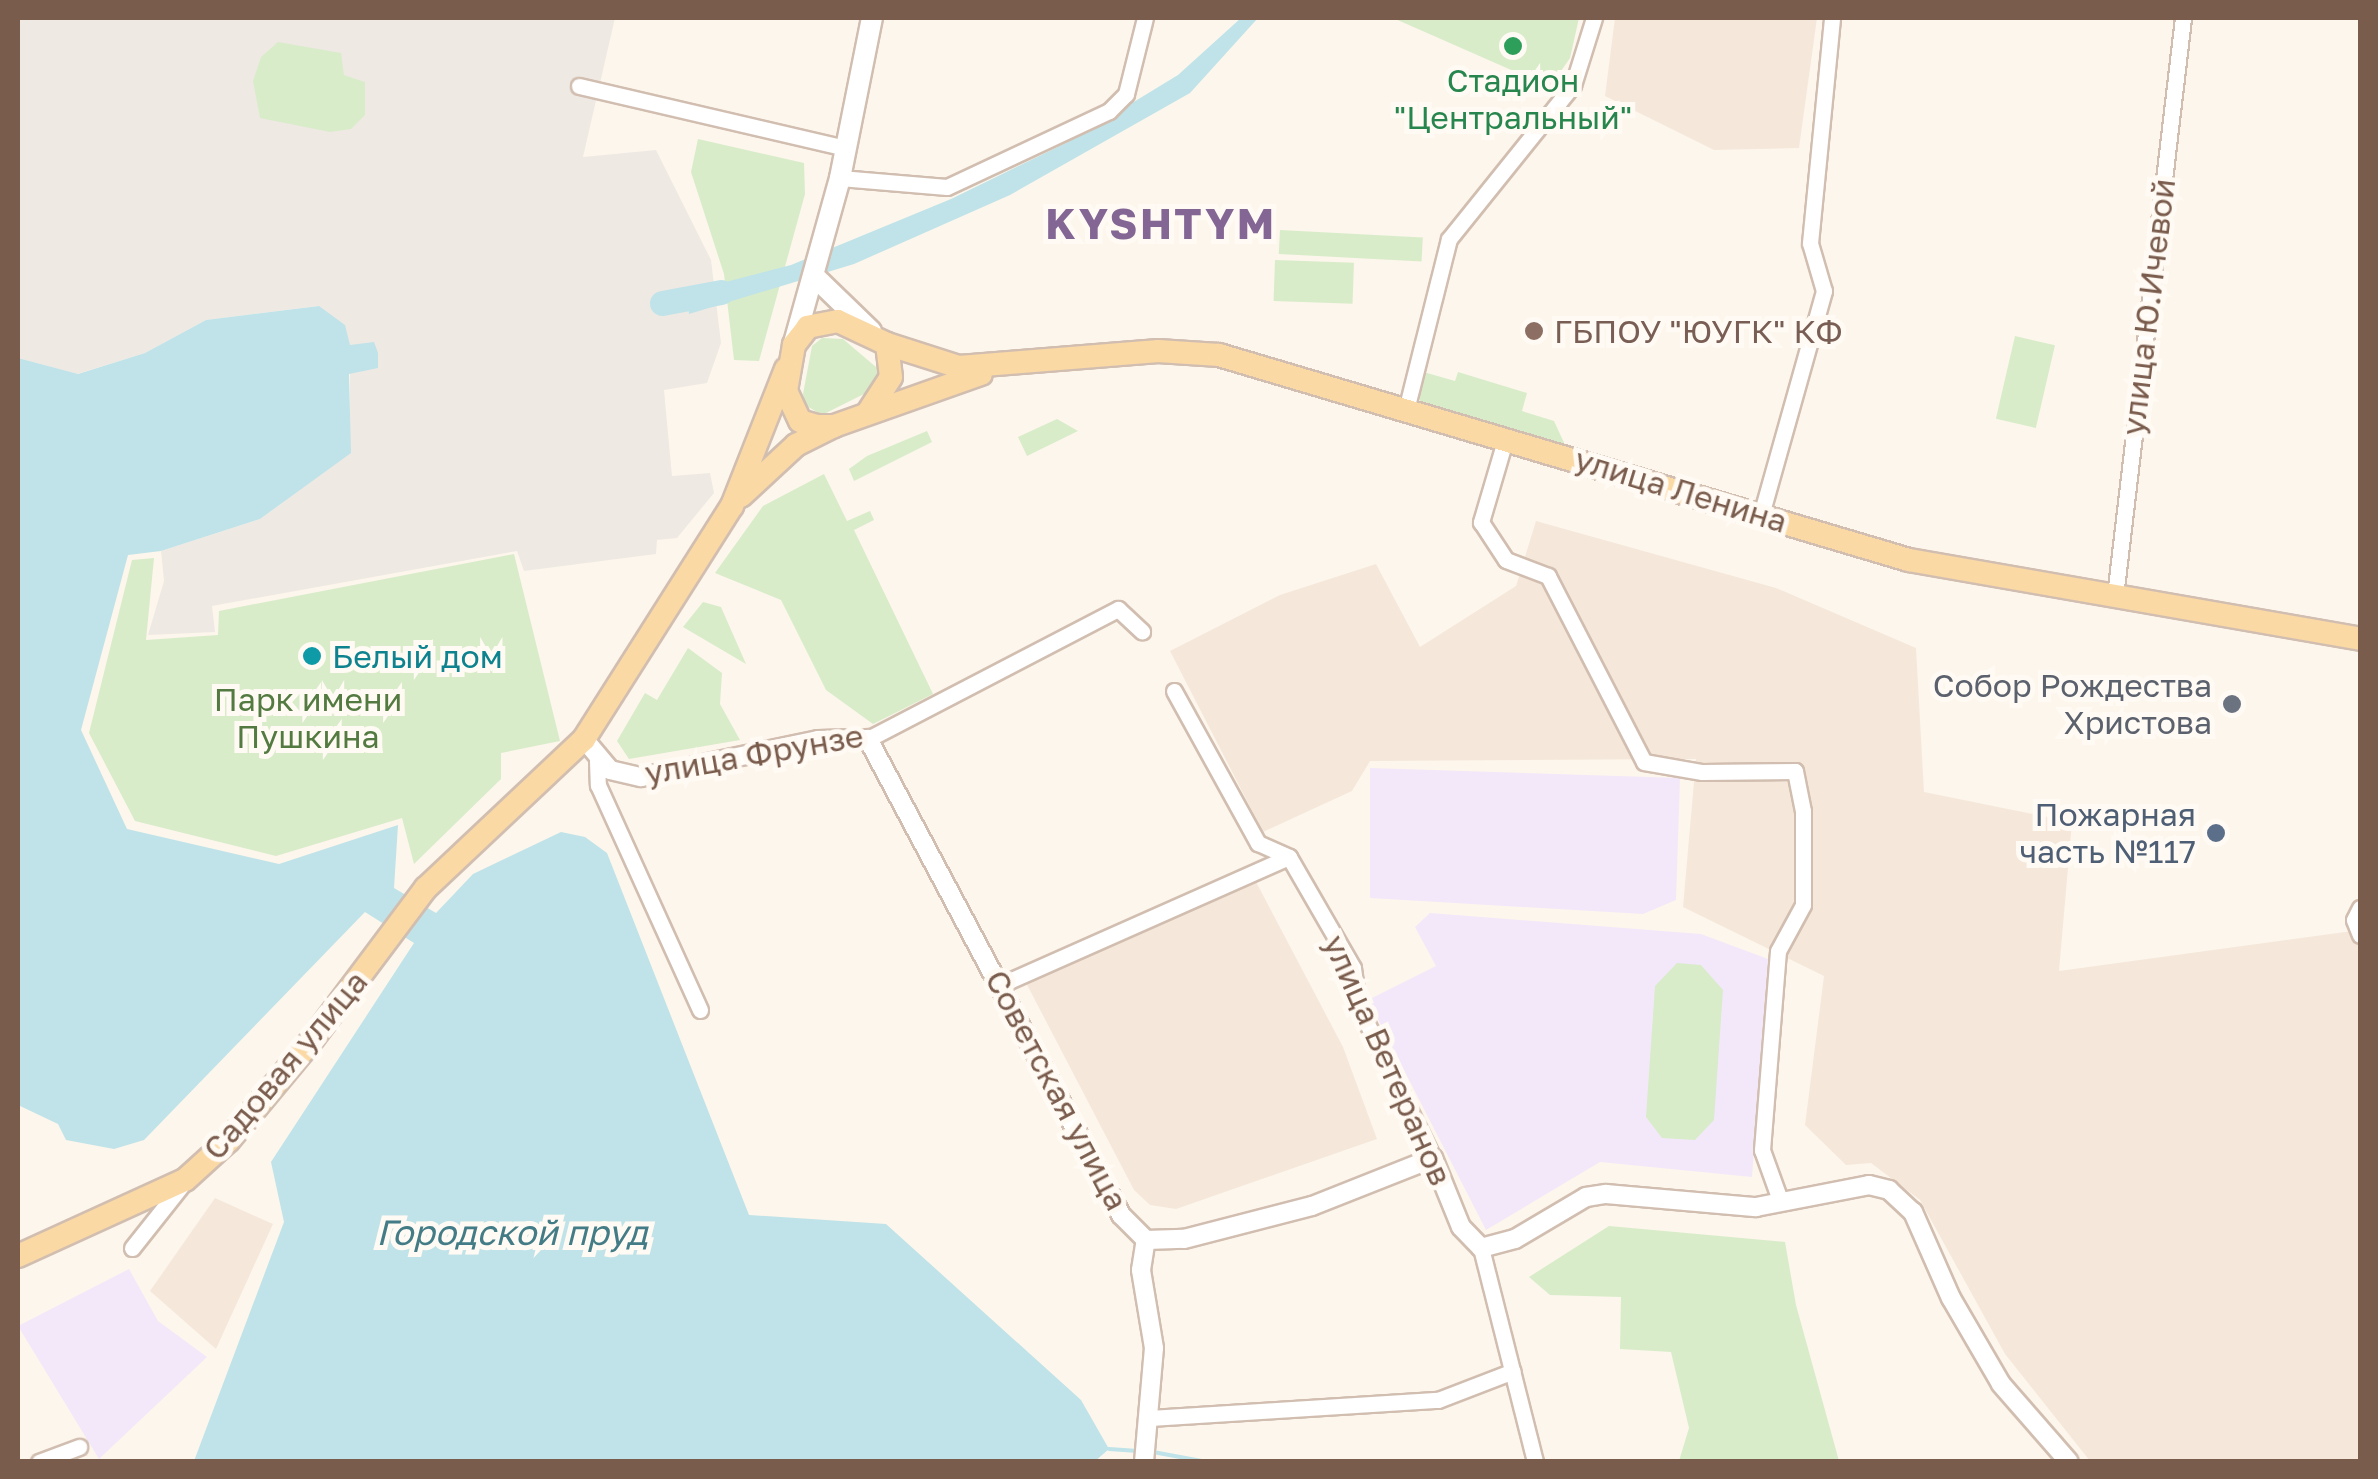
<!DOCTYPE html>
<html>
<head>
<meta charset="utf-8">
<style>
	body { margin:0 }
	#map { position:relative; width:2378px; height:1479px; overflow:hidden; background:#fdf6ec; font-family:"Golos Text",sans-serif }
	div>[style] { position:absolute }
	.residential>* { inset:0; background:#f5e8da }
	.industrial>* { inset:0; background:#efe9e4 }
	.education>* { inset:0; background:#f3e8fa }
	.green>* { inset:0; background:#d8ecc9; transform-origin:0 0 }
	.water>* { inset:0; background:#bfe3e8 }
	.stream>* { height:4px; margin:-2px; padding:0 2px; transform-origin:2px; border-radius:2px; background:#bfe3e8 }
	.river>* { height:25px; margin:-12.5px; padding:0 12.5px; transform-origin:12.5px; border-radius:12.5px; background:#bfe3e8 }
	.roads { filter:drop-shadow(2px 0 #d1beb0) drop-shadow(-2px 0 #d1beb0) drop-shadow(0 2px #d1beb0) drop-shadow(0 -2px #d1beb0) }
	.minor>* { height:15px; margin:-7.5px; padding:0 7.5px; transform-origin:7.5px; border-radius:7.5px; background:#fff }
	.tertiary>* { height:18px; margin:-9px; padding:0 9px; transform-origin:9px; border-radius:9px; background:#fff }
	.secondary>* { height:20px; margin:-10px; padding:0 10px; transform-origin:10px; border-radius:10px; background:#fff }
	.primary>* { height:22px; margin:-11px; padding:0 11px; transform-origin:11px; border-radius:11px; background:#fbd9a5 }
	.dots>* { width:28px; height:28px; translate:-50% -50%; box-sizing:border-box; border:5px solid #fffaf3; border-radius:50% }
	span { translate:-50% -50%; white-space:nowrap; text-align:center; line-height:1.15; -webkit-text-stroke:10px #fffaf3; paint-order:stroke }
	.leisure-label { font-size:32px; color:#27864d }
	.street-label { font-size:32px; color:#7a5c4d }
	.education-label { font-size:32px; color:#785e54 }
	.left { translate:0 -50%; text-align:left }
	.culture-label { font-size:32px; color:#0d838f }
	.worship-label { font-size:32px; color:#5b616d }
	.right { translate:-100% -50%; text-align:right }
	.park-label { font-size:32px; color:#537a41 }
	.service-label { font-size:32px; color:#4e5e75 }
	.water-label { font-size:35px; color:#437c86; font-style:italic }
	.district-label { font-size:42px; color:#846695; font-weight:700; letter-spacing:2.5px }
	.frame { position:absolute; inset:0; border:20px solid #7a5c4d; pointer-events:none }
</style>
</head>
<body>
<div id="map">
	<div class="residential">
		<div style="clip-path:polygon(1615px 18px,1817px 18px,1799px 148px,1714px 150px,1605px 96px)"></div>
		<div style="clip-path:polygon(1536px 521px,1776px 588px,1916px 648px,1924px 792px,2072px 822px,2059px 971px,2360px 930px,2360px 1461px,2090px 1461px,2005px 1354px,1920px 1200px,1871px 1163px,1846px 1165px,1805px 1125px,1824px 976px,1683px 907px,1696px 759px,1370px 761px,1352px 791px,1263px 832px,1170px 651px,1280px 595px,1376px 564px,1420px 647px,1516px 586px)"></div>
		<div style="clip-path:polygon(1254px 878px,1343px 1047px,1377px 1139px,1176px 1209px,1150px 1205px,1134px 1190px,1024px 979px)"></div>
		<div style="clip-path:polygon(215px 1198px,273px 1224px,216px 1349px,150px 1291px)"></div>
	</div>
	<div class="industrial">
		<div style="clip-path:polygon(18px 18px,615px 18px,583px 157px,656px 150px,711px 260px,721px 343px,707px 383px,664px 390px,672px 476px,710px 473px,714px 493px,677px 538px,657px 540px,656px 554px,524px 571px,517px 551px,212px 606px,215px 632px,148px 635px,164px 581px,161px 551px,260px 519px,350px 453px,350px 346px,318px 306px,206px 320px,145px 353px,77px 374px,18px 358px)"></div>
	</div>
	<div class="education">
		<div style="clip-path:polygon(1370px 768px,1680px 778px,1676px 900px,1643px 914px,1370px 898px)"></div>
		<div style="clip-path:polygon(1430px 913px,1701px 934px,1768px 959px,1752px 1177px,1600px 1162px,1486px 1230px,1368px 1000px,1436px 966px,1415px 927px)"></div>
		<div style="clip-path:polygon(129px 1269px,158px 1321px,207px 1357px,99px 1459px,18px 1326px)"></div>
	</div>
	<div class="green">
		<div style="clip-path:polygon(1393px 18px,1579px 18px,1570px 58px,1550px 87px)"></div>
		<div style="clip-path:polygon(278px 42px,341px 53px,344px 75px,365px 82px,365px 115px,351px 129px,330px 132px,260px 118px,253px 81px,261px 57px)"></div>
		<div style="clip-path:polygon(698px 139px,804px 163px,805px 194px,759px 361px,734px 360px,724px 274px,691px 172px)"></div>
		<div style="left:1280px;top:230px;width:143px;height:24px;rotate:3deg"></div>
		<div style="left:1275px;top:260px;width:79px;height:41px;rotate:2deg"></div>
		<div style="left:2015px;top:336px;width:41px;height:85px;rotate:13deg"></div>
		<div style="clip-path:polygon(822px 338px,843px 339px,883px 373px,878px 387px,822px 415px,805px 405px,803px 394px,812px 346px)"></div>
		<div style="clip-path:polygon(1420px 371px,1455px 381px,1458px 372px,1527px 393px,1522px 411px,1554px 421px,1566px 447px,1421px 402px,1416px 393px)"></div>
		<div style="clip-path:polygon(1057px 419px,1078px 431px,1027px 456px,1018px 437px)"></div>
		<div style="clip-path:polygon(927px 431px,932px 442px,854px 481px,849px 469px,867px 456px)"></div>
		<div style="clip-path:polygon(824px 474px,847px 521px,870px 511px,874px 520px,854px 530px,933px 694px,873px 724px,826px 690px,781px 600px,715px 573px,763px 506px)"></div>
		<div style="clip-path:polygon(514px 554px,560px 741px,501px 753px,501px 779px,414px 864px,402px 818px,276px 856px,135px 821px,89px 733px,132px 560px,154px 558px,146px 640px,218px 635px,219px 611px)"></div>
		<div style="clip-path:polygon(703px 602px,721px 607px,746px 664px,683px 627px)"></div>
		<div style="clip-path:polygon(688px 648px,722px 673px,720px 704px,740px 740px,629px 759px,617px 741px,645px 693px,657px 700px)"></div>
		<div style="clip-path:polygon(1677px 963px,1701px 965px,1723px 990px,1714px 1120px,1695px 1140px,1662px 1138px,1646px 1117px,1655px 986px)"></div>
		<div style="clip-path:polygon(1609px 1226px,1785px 1242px,1796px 1305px,1839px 1461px,1679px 1461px,1689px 1428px,1671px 1352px,1620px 1349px,1621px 1297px,1550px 1295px,1529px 1277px)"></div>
	</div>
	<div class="water">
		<div style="clip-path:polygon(1241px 18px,1258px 18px,1190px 93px,1010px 195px,854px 264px,689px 314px,687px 292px,791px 265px,951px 199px,1068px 142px,1178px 75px)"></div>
		<div style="clip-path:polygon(319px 306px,345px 325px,350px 345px,374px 342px,378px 353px,378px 368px,349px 374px,351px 453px,260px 519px,161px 551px,128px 555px,81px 730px,127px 829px,279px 864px,398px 825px,394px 888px,436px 913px,473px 874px,561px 832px,585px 837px,607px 853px,749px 1215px,886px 1224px,1081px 1400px,1109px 1449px,1094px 1462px,194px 1461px,284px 1222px,271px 1162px,414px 943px,365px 912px,144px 1140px,114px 1149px,66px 1140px,58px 1124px,18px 1105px,18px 358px,78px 374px,145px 353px,206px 320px)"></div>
	</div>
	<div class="stream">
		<div style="left:1109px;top:1449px;width:29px;rotate:4deg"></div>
		<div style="left:1153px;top:1452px;width:55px;rotate:10.5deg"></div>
	</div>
	<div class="river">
		<div style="left:662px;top:303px;width:60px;rotate:-10.6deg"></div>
	</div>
	<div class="roads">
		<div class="minor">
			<div style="left:579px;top:86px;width:274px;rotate:13.1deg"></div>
			<div style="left:840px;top:178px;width:107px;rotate:4.8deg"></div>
			<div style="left:947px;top:187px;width:179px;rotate:-25.1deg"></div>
			<div style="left:1109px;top:111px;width:24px;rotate:-45deg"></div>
			<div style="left:1126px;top:94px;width:78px;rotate:-76deg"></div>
			<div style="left:1407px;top:406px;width:172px;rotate:-75.9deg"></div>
			<div style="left:1449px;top:239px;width:198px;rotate:-51.2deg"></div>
			<div style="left:1573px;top:85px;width:70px;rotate:-72.6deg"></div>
			<div style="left:1506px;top:437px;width:89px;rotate:106.4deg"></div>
			<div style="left:1481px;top:522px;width:45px;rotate:56.7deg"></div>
			<div style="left:1506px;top:560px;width:45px;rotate:20.9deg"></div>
			<div style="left:1548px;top:576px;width:209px;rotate:62.7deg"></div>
			<div style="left:1644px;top:762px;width:59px;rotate:9.8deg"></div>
			<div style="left:1702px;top:772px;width:93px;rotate:-0.6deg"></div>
			<div style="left:1795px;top:771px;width:41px;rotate:78.7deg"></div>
			<div style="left:1803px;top:811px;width:94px;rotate:90deg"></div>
			<div style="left:1803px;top:905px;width:52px;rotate:118.5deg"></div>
			<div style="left:1778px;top:951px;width:200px;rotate:94.6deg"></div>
			<div style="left:1762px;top:1150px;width:53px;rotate:70.2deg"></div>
			<div style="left:1761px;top:515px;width:233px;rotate:-74.3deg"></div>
			<div style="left:1824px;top:291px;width:50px;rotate:-106.3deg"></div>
			<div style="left:1810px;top:243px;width:226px;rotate:-84.4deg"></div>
			<div style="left:2115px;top:596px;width:582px;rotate:-83.29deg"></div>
			<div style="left:1174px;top:691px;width:174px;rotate:61.1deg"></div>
			<div style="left:1258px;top:843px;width:34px;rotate:24deg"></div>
			<div style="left:1289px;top:857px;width:128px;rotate:60deg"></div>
			<div style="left:1353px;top:968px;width:37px;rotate:82deg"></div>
			<div style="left:1358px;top:1005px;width:170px;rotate:63.9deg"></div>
			<div style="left:868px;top:739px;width:282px;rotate:-27.5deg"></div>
			<div style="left:1118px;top:609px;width:33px;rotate:43deg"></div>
			<div style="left:597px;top:761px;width:24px;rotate:88deg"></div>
			<div style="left:598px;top:785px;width:247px;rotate:65.6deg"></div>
			<div style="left:2360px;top:908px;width:13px;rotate:117deg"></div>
			<div style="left:2354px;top:920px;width:16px;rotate:68deg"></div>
			<div style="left:1000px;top:985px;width:316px;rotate:-23.9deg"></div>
			<div style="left:132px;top:1248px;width:80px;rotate:-51.6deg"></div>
			<div style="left:1481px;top:1248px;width:221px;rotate:75.8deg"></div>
			<div style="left:1150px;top:1418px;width:289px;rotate:-3.6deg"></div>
			<div style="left:1438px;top:1400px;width:80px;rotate:-21.1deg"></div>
			<div style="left:39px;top:1462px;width:43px;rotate:-20.6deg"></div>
		</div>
		<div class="tertiary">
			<div style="left:584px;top:739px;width:40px;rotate:50deg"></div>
			<div style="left:610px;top:770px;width:32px;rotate:13deg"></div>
			<div style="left:641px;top:777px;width:181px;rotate:-11.8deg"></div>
			<div style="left:818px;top:740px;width:50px;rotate:-1.1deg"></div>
			<div style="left:868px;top:739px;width:539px;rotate:62.01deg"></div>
			<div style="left:1121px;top:1215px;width:35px;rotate:45deg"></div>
			<div style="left:1146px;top:1240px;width:38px;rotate:-2deg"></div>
			<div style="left:1184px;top:1239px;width:132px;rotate:-14.5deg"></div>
			<div style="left:1312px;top:1206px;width:130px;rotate:-21.6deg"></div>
			<div style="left:1433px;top:1158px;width:74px;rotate:67.9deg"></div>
			<div style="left:1461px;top:1227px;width:29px;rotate:46deg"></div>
			<div style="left:1481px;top:1248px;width:35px;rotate:-15deg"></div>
			<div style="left:1515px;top:1239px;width:82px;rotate:-30.6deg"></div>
			<div style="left:1586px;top:1197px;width:20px;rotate:-9deg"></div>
			<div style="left:1606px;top:1194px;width:151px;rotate:5deg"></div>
			<div style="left:1756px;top:1207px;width:115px;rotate:-11deg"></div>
			<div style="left:1869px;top:1185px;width:21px;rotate:14deg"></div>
			<div style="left:1889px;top:1190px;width:33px;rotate:43deg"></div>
			<div style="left:1913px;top:1212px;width:94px;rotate:66.2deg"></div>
			<div style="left:1951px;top:1298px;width:99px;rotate:59.8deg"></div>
			<div style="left:2001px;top:1384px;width:103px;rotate:48.9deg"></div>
			<div style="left:1144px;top:1462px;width:114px;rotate:-85deg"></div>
			<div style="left:1154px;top:1348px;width:79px;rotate:-99.5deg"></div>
			<div style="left:1141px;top:1270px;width:30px;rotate:-81deg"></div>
		</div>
		<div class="secondary">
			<div style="left:815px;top:277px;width:78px;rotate:44deg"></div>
			<div style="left:794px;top:343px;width:171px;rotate:-74.4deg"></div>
			<div style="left:840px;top:178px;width:163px;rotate:-78.7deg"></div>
		</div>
		<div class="primary">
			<div style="left:887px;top:344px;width:76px;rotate:17.7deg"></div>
			<div style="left:959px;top:367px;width:200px;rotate:-4.6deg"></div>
			<div style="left:1158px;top:351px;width:61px;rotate:3.8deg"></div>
			<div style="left:1219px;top:355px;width:720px;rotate:16.55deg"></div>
			<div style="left:1909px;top:560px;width:458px;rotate:9.9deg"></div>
			<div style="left:869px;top:411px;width:40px;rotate:-57.1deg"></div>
			<div style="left:891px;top:377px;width:33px;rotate:-97deg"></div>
			<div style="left:887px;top:344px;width:54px;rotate:-154.9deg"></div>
			<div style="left:838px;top:321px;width:31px;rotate:169deg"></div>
			<div style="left:808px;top:327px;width:23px;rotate:128deg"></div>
			<div style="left:794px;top:345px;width:47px;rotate:99.9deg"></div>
			<div style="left:786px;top:391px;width:33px;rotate:65deg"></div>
			<div style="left:800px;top:421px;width:18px;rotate:16deg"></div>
			<div style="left:817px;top:426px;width:17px"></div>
			<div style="left:834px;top:426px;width:156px;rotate:-19.5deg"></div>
			<div style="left:741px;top:496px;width:75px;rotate:-42.8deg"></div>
			<div style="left:796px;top:445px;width:42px;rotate:-26.6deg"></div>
			<div style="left:18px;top:1256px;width:183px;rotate:-24.5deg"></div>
			<div style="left:185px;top:1180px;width:59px;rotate:-42.3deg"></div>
			<div style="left:229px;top:1140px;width:124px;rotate:-50.3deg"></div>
			<div style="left:308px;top:1045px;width:196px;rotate:-53.1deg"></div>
			<div style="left:426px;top:888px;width:217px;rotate:-43.3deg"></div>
			<div style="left:584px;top:739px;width:276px;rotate:-57.6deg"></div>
			<div style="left:732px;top:506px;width:147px;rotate:-68.5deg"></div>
		</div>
	</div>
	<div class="dots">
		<div style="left:1513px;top:46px;background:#2e9e5b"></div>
		<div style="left:1534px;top:331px;background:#8d6e63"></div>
		<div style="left:312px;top:656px;background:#0f9aa8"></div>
		<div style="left:2232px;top:704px;background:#6b7280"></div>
		<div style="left:2216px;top:833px;background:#5c6f8a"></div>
	</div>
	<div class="leisure-label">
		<span style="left:1513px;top:99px">Стадион<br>"Центральный"</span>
	</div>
	<div class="street-label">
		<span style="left:2148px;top:307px;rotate:-83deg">улица Ю.Ичевой</span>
		<span style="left:1681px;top:490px;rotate:17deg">улица Ленина</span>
		<span style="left:754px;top:754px;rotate:-10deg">улица Фрунзе</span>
		<span style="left:1388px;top:1060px;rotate:66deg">улица Ветеранов</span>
		<span style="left:285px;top:1065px;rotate:-50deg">Садовая улица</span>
		<span style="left:1057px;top:1090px;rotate:62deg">Советская улица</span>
	</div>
	<div class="education-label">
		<span class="left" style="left:1554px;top:331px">ГБПОУ "ЮУГК" КФ</span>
	</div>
	<div class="culture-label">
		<span class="left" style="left:332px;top:656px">Белый дом</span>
	</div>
	<div class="worship-label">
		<span class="right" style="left:2212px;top:704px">Собор Рождества<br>Христова</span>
	</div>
	<div class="park-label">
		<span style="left:308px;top:718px">Парк имени<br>Пушкина</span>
	</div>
	<div class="service-label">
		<span class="right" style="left:2196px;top:833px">Пожарная<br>часть №117</span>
	</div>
	<div class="water-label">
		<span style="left:512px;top:1232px">Городской пруд</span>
	</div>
	<div class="district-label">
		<span style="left:1161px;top:223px">KYSHTYM</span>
	</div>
	<div class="frame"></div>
</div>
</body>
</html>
